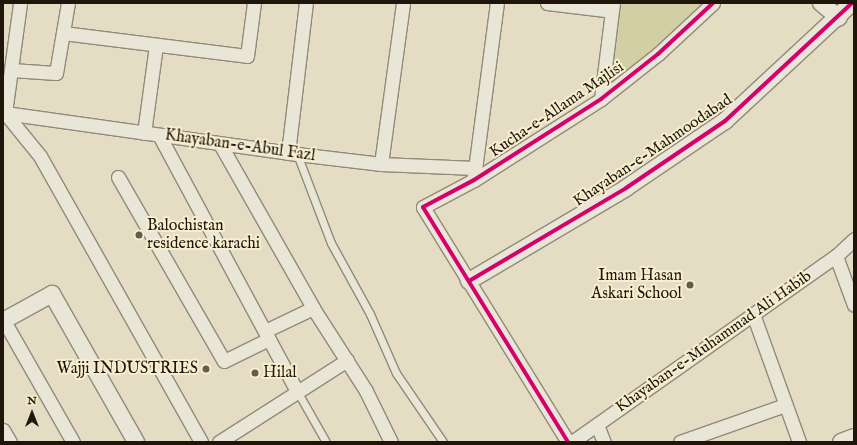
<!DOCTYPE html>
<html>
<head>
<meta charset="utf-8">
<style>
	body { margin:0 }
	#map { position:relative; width:857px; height:445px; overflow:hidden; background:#e5ddc3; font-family:"IM FELL English",serif }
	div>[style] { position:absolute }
	.green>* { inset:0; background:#d1cfa3 }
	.roads { filter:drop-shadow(1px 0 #908a7b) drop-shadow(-1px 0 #908a7b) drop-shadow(0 1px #908a7b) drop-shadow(0 -1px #908a7b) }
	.service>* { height:7px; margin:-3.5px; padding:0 3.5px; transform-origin:3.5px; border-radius:3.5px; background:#e9e6d8 }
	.minor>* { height:13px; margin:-6.5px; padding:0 6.5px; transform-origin:6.5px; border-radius:6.5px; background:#e9e6d8 }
	.tertiary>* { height:16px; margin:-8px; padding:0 8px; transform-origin:8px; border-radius:8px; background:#e9e6d8 }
	.cycleway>* { height:4px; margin:-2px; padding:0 2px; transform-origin:2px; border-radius:2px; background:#d6006c }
	.dots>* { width:11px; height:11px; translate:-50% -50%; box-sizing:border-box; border:2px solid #f7eecf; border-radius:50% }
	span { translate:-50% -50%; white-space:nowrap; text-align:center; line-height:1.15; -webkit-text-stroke:4px #f7eecf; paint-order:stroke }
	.street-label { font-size:16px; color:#20150b }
	.poi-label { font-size:16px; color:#20150b }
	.left { translate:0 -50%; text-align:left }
	.right { translate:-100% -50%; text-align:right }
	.frame { position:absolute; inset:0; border:4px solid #20150b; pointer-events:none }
	.north { position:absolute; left:12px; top:393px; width:40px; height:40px; -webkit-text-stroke:3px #f7eecf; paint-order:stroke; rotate:0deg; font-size:11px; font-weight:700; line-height:16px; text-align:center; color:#20150b }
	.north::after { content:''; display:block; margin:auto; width:14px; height:18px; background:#20150b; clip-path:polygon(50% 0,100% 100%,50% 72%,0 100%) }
</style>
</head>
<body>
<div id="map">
	<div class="green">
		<div style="clip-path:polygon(613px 3px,708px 3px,601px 99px)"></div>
	</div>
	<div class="roads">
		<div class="service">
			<div style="left:297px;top:154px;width:95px;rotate:69.1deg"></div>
			<div style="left:331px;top:243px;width:81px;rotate:61.2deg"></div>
			<div style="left:370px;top:314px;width:64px;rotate:66.2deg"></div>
			<div style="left:396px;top:373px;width:83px;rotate:55.7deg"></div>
			<div style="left:297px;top:391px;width:59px;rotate:60.4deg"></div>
		</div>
		<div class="minor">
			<div style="left:547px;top:3px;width:65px;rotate:7deg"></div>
			<div style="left:63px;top:33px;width:185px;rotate:7.1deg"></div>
			<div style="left:247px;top:56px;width:53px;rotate:-82.5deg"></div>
			<div style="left:11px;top:70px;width:45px;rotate:3.8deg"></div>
			<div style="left:56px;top:73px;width:71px;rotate:-80.3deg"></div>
			<div style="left:601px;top:99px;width:97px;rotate:-82.9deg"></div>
			<div style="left:5px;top:113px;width:295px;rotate:8deg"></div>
			<div style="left:297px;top:154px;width:85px;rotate:6.8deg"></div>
			<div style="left:381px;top:164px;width:94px;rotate:2.4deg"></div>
			<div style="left:5px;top:113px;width:55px;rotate:50.9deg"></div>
			<div style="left:40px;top:156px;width:328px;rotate:60.6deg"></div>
			<div style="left:5px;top:113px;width:111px;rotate:-82.2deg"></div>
			<div style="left:144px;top:133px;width:89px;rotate:-82.2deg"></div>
			<div style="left:159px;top:135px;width:291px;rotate:61.7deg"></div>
			<div style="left:220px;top:144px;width:189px;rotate:60.4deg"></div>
			<div style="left:313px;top:308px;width:98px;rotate:57.4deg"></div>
			<div style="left:366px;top:391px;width:57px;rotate:63.9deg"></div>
			<div style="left:288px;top:153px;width:151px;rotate:-83.2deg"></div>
			<div style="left:381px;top:164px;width:162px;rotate:-82.2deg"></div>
			<div style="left:118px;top:177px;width:212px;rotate:60.1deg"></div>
			<div style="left:224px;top:361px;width:50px;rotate:-26.1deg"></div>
			<div style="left:474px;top:177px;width:176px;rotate:-82.5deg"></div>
			<div style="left:836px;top:256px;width:52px;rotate:69.8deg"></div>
			<div style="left:753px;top:314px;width:136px;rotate:70.2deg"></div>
			<div style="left:4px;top:321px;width:139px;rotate:60.3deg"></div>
			<div style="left:265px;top:331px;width:53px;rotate:-25.6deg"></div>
			<div style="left:597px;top:425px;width:18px;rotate:68deg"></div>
			<div style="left:3px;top:430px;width:14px;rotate:60deg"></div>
			<div style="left:219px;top:442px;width:152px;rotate:-32.6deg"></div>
			<div style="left:568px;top:442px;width:276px;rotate:-121.7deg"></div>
			<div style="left:423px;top:207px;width:58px;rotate:-27.9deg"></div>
			<div style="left:474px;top:180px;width:151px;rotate:-32.5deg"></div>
			<div style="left:601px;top:99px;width:73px;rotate:-38.3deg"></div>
			<div style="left:658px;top:54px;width:75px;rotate:-42.8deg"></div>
			<div style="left:572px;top:442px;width:323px;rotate:-35.2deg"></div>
			<div style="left:836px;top:256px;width:25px;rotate:-43deg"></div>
			<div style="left:680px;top:442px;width:111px;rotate:-19.4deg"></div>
		</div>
		<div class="tertiary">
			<div style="left:821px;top:3px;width:23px;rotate:40deg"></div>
			<div style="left:469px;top:281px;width:182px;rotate:-30.6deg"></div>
			<div style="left:626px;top:188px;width:120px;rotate:-34.1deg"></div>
			<div style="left:725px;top:121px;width:173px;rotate:-42.9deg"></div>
			<div style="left:3px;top:321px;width:56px;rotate:-28.9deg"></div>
			<div style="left:52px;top:294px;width:170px;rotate:60.4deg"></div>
			<div style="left:841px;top:442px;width:14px;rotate:-21deg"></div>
		</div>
	</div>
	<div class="cycleway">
		<div style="left:469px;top:281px;width:182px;rotate:-30.6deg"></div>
		<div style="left:626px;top:188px;width:120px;rotate:-34.1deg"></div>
		<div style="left:725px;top:121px;width:173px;rotate:-42.9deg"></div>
		<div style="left:568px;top:442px;width:276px;rotate:-121.7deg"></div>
		<div style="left:423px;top:207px;width:58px;rotate:-27.9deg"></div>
		<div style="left:474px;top:180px;width:151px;rotate:-32.5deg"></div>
		<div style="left:601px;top:99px;width:73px;rotate:-38.3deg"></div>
		<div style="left:658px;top:54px;width:75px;rotate:-42.8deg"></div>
	</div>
	<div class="dots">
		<div style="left:139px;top:235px;background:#655b4b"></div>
		<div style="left:690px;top:285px;background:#655b4b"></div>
		<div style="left:206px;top:369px;background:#655b4b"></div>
		<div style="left:255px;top:373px;background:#655b4b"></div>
	</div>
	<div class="street-label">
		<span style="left:557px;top:110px;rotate:-34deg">Kucha-e-Allama Majlisi</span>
		<span style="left:240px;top:146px;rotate:8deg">Khayaban-e-Abul Fazl</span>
		<span style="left:653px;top:151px;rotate:-34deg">Khayaban-e-Mahmoodabad</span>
		<span style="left:714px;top:342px;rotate:-35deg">Khayaban-e-Muhammad Ali Habib</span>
	</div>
	<div class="poi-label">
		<span class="left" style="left:147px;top:235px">Balochistan<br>residence karachi</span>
		<span class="right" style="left:682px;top:285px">Imam Hasan<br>Askari School</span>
		<span class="right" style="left:198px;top:369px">Wajji INDUSTRIES</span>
		<span class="left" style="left:263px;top:373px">Hilal</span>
	</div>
	<div class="frame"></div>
	<div class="north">N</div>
</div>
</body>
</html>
